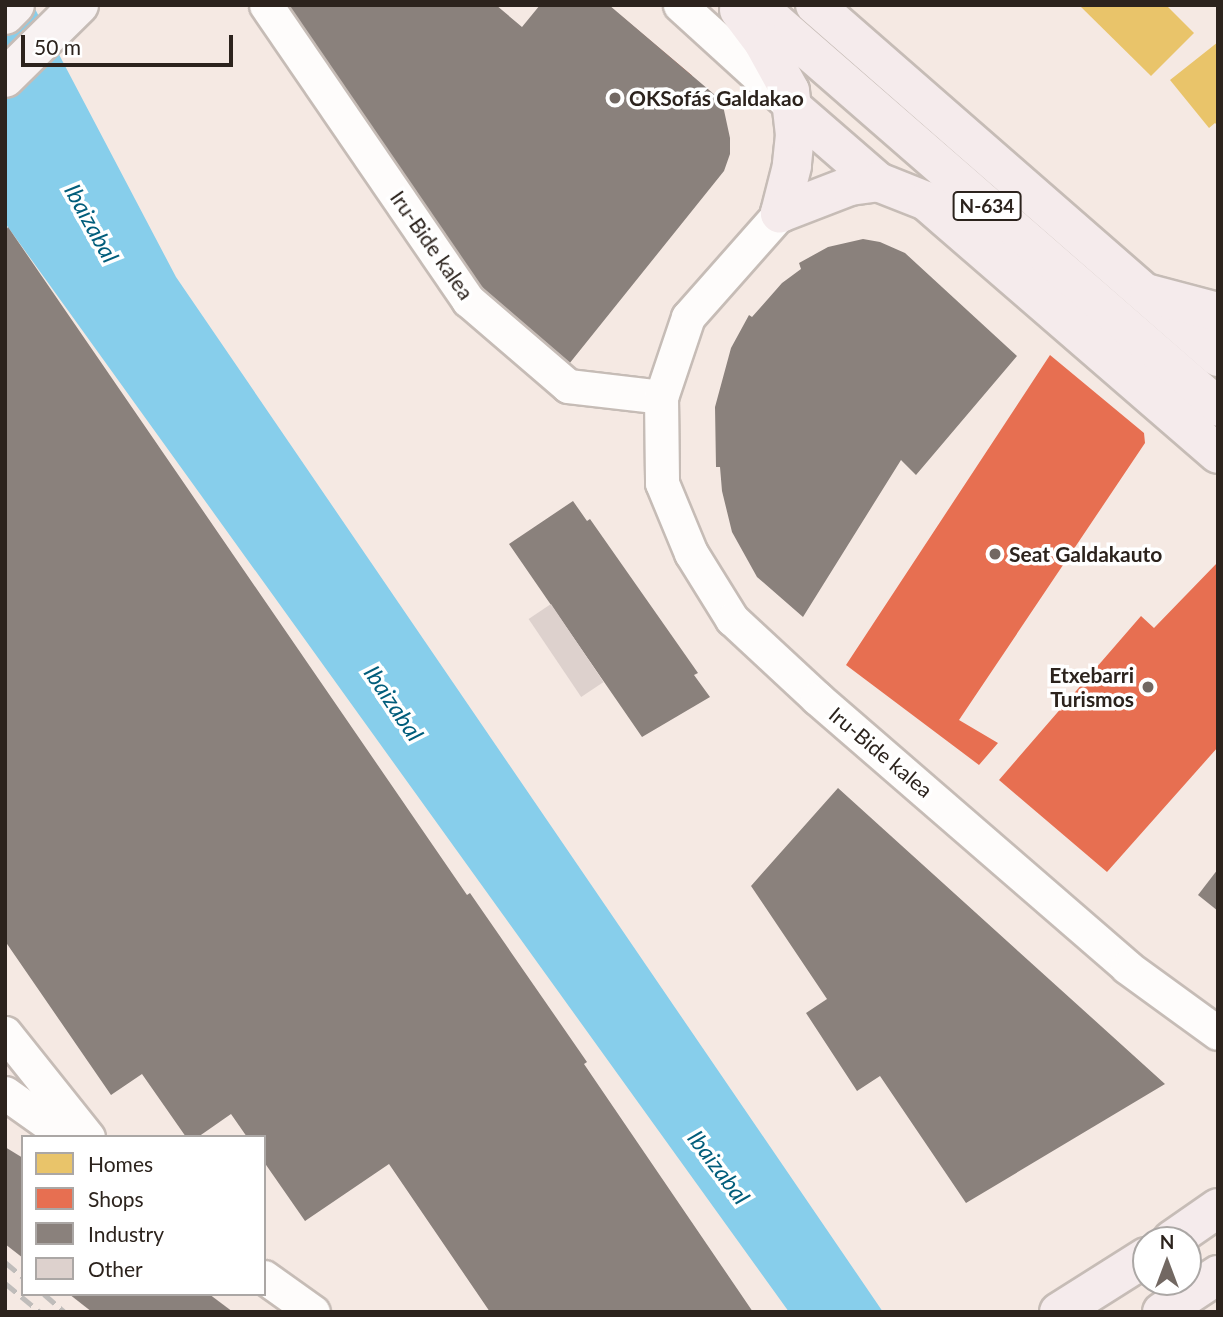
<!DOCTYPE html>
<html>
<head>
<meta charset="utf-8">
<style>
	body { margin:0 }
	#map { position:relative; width:1223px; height:1317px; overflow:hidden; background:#f5e9e3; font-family:Lato,sans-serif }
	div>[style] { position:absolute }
	.water>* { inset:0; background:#87ceeb }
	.homes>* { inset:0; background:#e9c46a }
	.shops>* { inset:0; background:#e76f51; transform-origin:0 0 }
	.industry>* { inset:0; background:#8a817c }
	.building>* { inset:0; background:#ddd1cd; transform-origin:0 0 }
	.roads { filter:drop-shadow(2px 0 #c6bcb6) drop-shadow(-2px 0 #c6bcb6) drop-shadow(0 2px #c6bcb6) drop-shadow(0 -2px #c6bcb6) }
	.minor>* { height:33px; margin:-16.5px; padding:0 16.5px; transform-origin:16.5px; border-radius:16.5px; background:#fefcfb }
	.major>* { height:38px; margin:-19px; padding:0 19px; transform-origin:19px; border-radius:19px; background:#f8f2f2 }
	.highway>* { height:38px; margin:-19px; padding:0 19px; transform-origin:19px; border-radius:19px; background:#f5ebec }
	.rail>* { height:5px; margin-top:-2.5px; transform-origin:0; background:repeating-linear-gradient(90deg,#bfbcba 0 14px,transparent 0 21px) }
	.dots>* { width:19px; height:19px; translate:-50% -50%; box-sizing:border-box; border:4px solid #fff; border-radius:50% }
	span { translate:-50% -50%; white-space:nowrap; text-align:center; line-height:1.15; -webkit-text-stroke:7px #fff; paint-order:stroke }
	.shield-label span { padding:2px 5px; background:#fff; border:2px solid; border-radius:5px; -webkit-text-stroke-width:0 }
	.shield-label { font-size:19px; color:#2c231d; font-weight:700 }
	.poi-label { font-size:21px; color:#2c231d; font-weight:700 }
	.left { translate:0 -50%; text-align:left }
	.right { translate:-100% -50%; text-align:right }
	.street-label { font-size:21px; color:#2c231d }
	.water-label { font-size:23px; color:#015d7b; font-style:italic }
	.frame { position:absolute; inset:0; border:7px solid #2c231d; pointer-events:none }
	.legend { position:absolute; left:21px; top:1135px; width:245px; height:161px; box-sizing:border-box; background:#fff; border:2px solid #aba7a5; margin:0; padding:9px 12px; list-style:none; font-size:21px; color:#2c231d }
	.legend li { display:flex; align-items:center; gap:14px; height:35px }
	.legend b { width:35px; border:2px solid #aba7a5 }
	.north { position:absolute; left:1132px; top:1226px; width:70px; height:70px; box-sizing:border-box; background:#fff; border:2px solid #aba7a5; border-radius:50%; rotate:0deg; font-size:19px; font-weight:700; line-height:28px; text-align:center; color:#2c231d }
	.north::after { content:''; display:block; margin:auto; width:24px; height:32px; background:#726862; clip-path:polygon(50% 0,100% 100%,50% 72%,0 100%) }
	.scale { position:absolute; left:21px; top:35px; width:212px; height:32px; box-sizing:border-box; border:4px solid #2c231d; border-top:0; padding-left:9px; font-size:21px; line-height:24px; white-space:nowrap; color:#2c231d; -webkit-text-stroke:5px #fff; paint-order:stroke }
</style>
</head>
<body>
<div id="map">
	<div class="water">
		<div style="clip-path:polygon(5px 5px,33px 5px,176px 277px,883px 1312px,789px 1312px,5px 223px)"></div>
	</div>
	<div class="homes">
		<div style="clip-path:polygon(1079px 5px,1166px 5px,1194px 33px,1151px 76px)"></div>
		<div style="clip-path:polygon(1218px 42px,1218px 126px,1215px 123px,1209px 128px,1170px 80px)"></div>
	</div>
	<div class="shops">
		<div style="left:620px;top:15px;width:94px;height:133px;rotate:40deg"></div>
		<div style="clip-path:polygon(1050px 355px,1144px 433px,1145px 443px,959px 720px,998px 743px,979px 765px,846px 665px)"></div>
		<div style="clip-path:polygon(1218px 562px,1218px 747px,1107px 872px,999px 780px,1141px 616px,1154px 628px)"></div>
	</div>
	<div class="industry">
		<div style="clip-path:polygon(280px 5px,496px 5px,522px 27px,540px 5px,609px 5px,722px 101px,730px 138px,730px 154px,724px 171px,569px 364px,483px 296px)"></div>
		<div style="clip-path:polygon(8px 227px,467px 895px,470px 893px,587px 1062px,584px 1064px,753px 1312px,490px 1312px,389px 1164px,305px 1221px,264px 1162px,264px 1137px,247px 1137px,231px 1114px,198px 1137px,186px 1137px,142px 1074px,111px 1095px,5px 941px,5px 232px)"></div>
		<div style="clip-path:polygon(863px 239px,880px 242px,905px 253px,1017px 356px,916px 475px,901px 460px,803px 617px,757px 577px,732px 532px,722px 491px,720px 467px,716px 467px,715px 407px,731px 348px,749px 315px,752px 317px,782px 283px,801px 269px,799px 263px,828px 247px)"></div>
		<div style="clip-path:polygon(573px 501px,587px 521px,590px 519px,698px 673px,694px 675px,710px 697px,642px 737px,509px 544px)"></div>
		<div style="clip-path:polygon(838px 788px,1165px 1084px,966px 1203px,880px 1076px,857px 1091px,806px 1013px,827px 999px,751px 886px)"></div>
		<div style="clip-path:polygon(1218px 869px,1218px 911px,1198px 895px)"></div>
		<div style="clip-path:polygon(5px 1147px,23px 1158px,23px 1258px,5px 1244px)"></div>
		<div style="clip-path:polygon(69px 1294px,209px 1294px,233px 1312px,92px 1312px)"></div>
	</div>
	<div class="building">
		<div style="left:551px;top:604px;width:94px;height:27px;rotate:56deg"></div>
	</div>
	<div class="roads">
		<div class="minor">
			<div style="left:266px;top:5px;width:358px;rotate:55.6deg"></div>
			<div style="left:468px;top:300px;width:132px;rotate:40.7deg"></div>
			<div style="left:568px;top:386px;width:94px;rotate:6.7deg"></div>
			<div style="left:680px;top:5px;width:153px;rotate:42.3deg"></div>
			<div style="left:780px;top:213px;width:139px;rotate:131.5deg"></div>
			<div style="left:688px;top:317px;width:84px;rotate:108.6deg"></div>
			<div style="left:661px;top:397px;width:86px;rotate:89.3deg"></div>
			<div style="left:662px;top:483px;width:76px;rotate:67.5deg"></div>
			<div style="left:691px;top:553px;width:78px;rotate:58.2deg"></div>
			<div style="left:732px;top:619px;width:116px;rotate:42.9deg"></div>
			<div style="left:817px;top:698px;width:410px;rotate:40.9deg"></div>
			<div style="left:1127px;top:967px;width:112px;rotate:36deg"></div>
			<div style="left:5px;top:1033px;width:133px;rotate:51.4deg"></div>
			<div style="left:5px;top:1093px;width:76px;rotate:35.4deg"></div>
			<div style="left:264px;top:1277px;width:60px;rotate:35.5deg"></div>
		</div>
		<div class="major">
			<div style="left:5px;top:15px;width:14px;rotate:-45deg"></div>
			<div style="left:5px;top:78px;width:104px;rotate:-44.6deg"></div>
		</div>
		<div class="highway">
			<div style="left:756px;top:5px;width:612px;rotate:41.03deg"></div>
			<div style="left:815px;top:5px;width:535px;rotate:41.14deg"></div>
			<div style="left:739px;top:10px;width:40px;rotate:53deg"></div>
			<div style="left:763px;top:42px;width:56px;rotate:61.1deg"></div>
			<div style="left:790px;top:91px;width:44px;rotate:83.5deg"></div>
			<div style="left:795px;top:135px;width:31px;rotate:96deg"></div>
			<div style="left:792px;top:166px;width:49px;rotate:104.3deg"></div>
			<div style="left:793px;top:108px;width:113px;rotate:41deg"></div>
			<div style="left:780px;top:213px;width:75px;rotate:-21.1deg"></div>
			<div style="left:850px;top:186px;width:28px;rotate:-8deg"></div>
			<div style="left:878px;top:182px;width:52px;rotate:21.6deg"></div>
			<div style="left:926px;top:201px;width:386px;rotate:40.9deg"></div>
			<div style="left:1149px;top:294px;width:71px;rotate:14.6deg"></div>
			<div style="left:1172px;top:1240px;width:56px;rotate:-34.8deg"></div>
			<div style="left:1059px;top:1312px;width:103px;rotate:-32.3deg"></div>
			<div style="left:1162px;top:1312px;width:67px;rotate:-33.5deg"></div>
		</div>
	</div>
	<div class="rail">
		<div style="left:5px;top:1262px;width:23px;rotate:40deg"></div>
		<div style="left:5px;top:1283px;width:45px;rotate:39.6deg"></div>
		<div style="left:44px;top:1294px;width:28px;rotate:41deg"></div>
	</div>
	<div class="dots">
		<div style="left:615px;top:98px;background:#726862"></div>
		<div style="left:995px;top:554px;background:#726862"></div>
		<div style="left:1148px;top:687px;background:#726862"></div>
	</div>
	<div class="shield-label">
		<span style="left:987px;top:206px">N-634</span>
	</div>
	<div class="poi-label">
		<span class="left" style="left:629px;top:98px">OKSofás Galdakao</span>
		<span class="left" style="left:1009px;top:554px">Seat Galdakauto</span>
		<span class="right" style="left:1134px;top:687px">Etxebarri<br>Turismos</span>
	</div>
	<div class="street-label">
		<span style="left:432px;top:245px;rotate:55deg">Iru-Bide kalea</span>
		<span style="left:881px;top:752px;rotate:40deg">Iru-Bide kalea</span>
	</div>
	<div class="water-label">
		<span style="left:92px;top:223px;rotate:61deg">Ibaizabal</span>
		<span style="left:394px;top:703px;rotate:56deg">Ibaizabal</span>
		<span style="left:719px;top:1167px;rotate:53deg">Ibaizabal</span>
	</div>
	<div class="frame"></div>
	<ul class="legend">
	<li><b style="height:19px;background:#e9c46a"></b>Homes</li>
	<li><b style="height:19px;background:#e76f51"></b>Shops</li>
	<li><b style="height:19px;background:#8a817c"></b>Industry</li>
	<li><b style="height:19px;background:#ddd1cd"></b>Other</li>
	</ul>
	<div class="north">N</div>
	<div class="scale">50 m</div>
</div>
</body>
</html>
